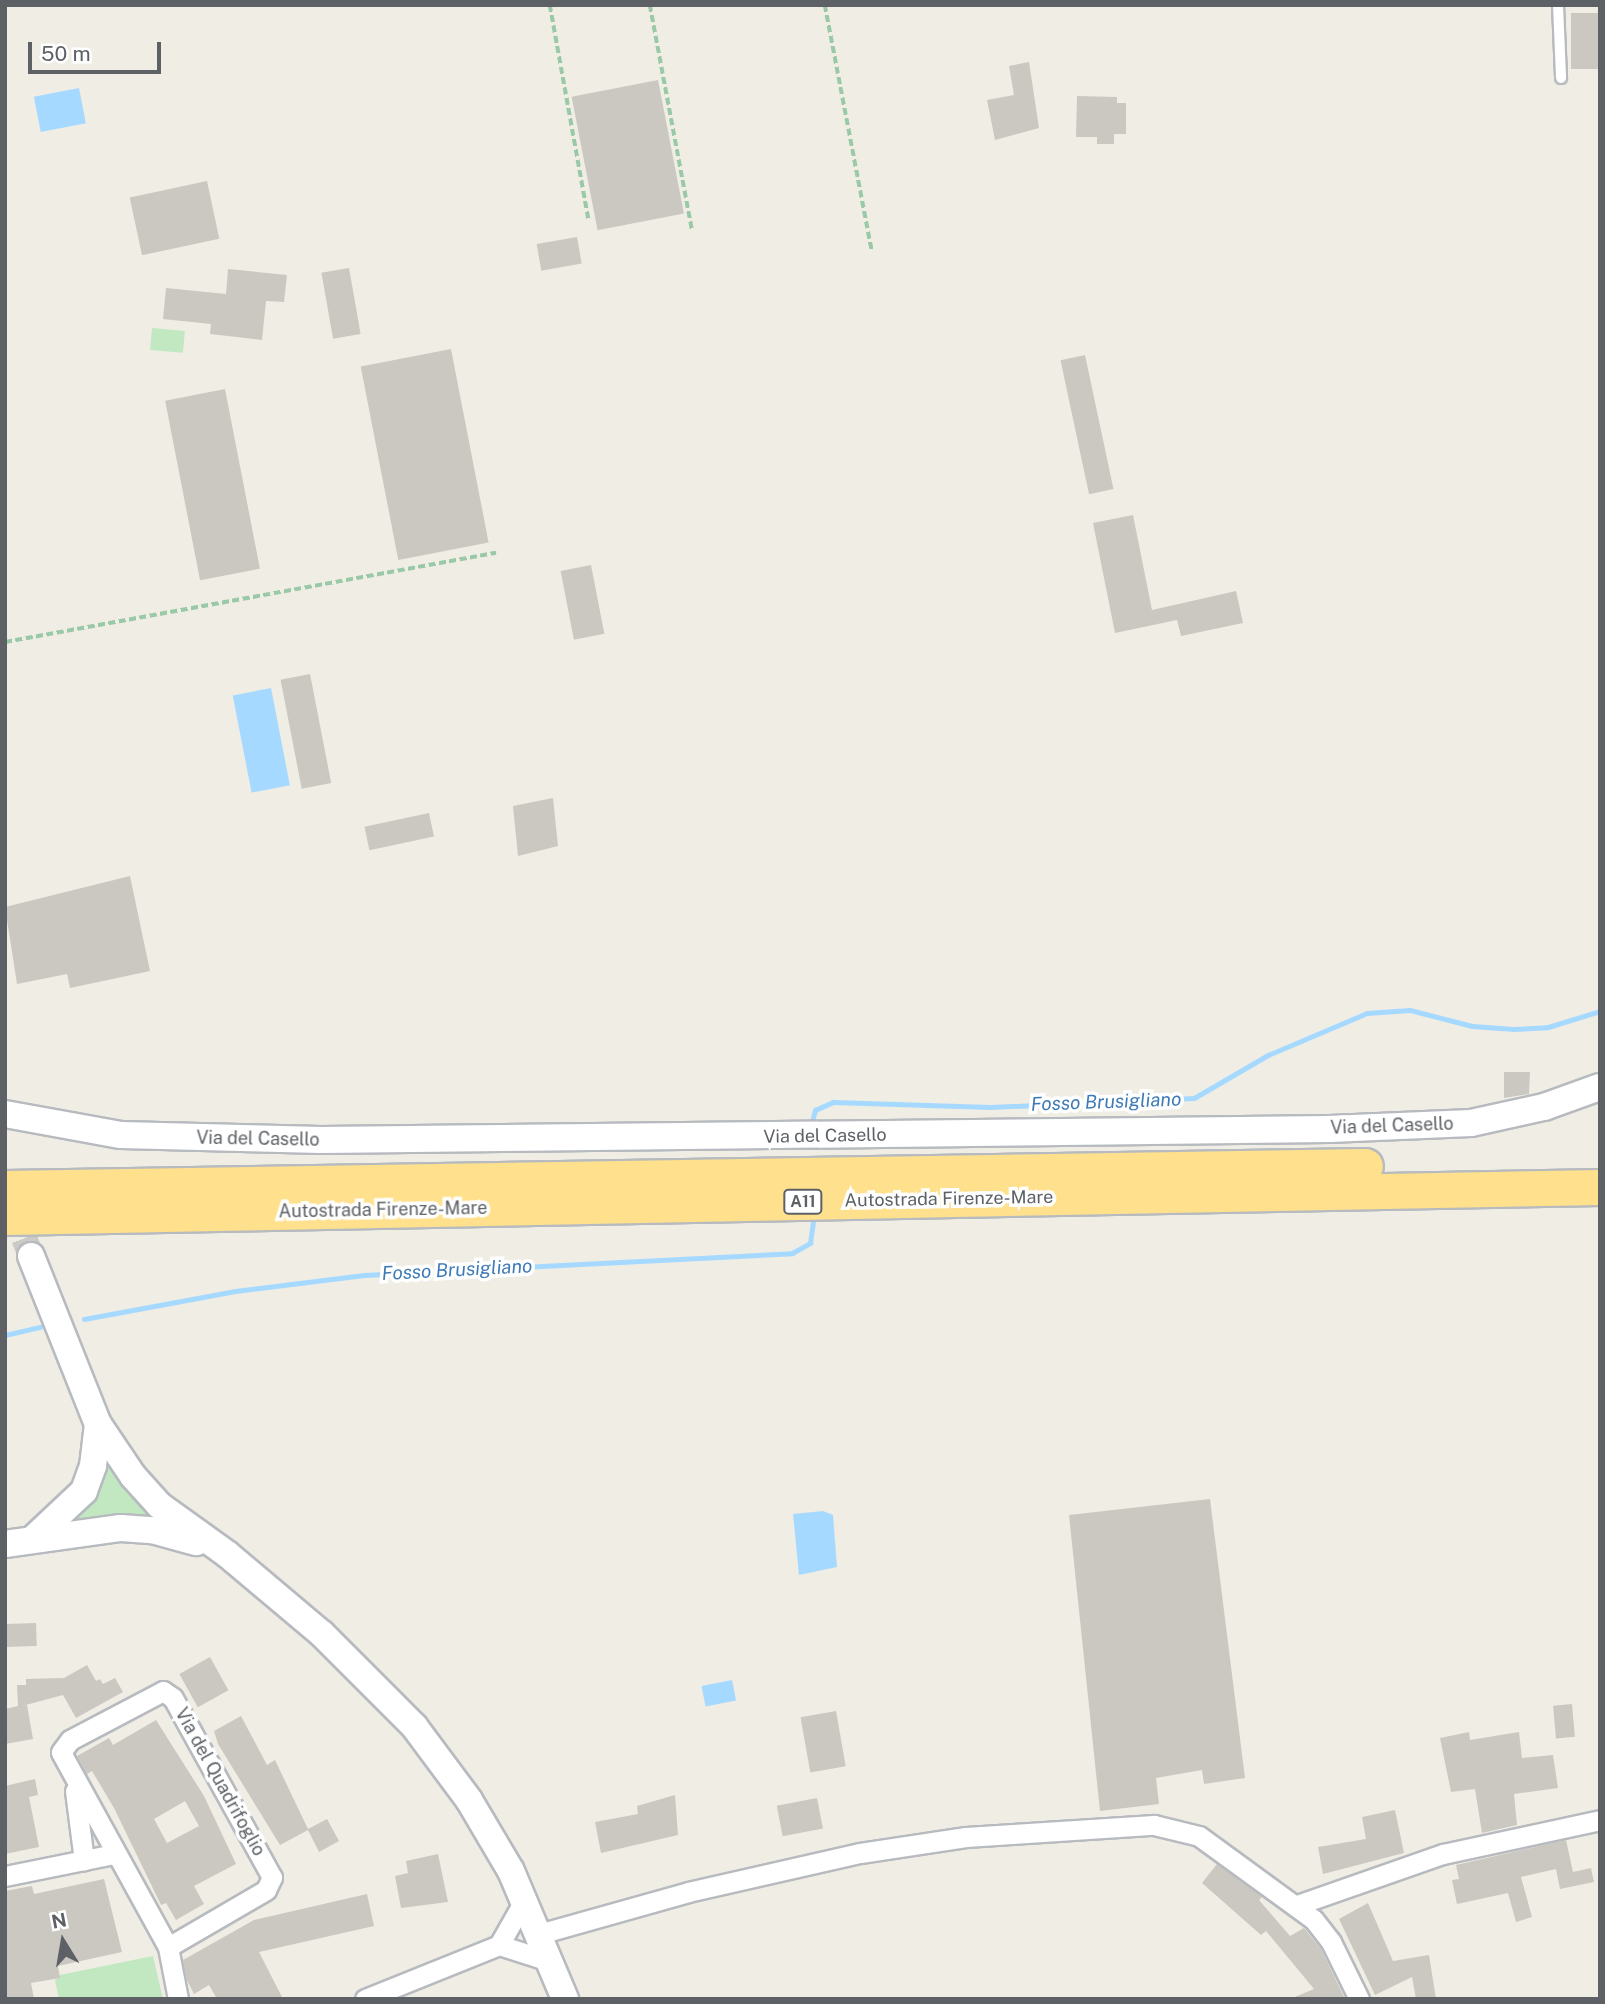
<!DOCTYPE html>
<html>
<head>
<meta charset="utf-8">
<style>
	body { margin:0 }
	#map { position:relative; width:1605px; height:2004px; overflow:hidden; background:#f0ede5; font-family:"Public Sans",sans-serif }
	div>[style] { position:absolute }
	.green>* { inset:0; background:#c1e8c1; transform-origin:0 0 }
	.water>* { inset:0; background:#a6d9ff; transform-origin:0 0 }
	.stream>* { height:5px; margin:-2.5px; padding:0 2.5px; transform-origin:2.5px; border-radius:2.5px; background:#a6d9ff }
	.building>* { inset:0; background:#cbc8c2; transform-origin:0 0 }
	.secondary-tunnel>* { height:26px; margin-top:-13px; transform-origin:0; background:repeating-linear-gradient(90deg,#cbcac5 0 26px,transparent 0 39px) }
	.path>* { height:3.5px; margin-top:-1.75px; transform-origin:0; background:repeating-linear-gradient(90deg,#99c9a6 0 7px,transparent 0 10.5px) }
	.roads { filter:drop-shadow(2px 0 #b7bbbf) drop-shadow(-2px 0 #b7bbbf) drop-shadow(0 2px #b7bbbf) drop-shadow(0 -2px #b7bbbf) }
	.lane>* { height:10px; margin:-5px; padding:0 5px; transform-origin:5px; border-radius:5px; background:#fff }
	.street>* { height:19px; margin:-9.5px; padding:0 9.5px; transform-origin:9.5px; border-radius:9.5px; background:#fff }
	.secondary>* { height:26px; margin:-13px; padding:0 13px; transform-origin:13px; border-radius:13px; background:#fff }
	.highway>* { height:35px; margin:-17.5px; padding:0 17.5px; transform-origin:17.5px; border-radius:17.5px; background:#ffe08d }
	span { translate:-50% -50%; white-space:nowrap; text-align:center; line-height:1.15; -webkit-text-stroke:7px #fff; paint-order:stroke }
	.shield-label span { padding:2px 5px; background:#fff; border:2px solid; border-radius:5px; -webkit-text-stroke-width:0 }
	.shield-label { font-size:16px; color:#5d6166; font-weight:700 }
	.street-label { font-size:18px; color:#5d6166 }
	.water-label { font-size:19px; color:#3e7ab6; font-style:italic }
	.frame { position:absolute; inset:0; border:7px solid #5d6166; pointer-events:none }
	.north { position:absolute; left:28px; top:1906px; width:70px; height:70px; -webkit-text-stroke:5px #fff; paint-order:stroke; rotate:349deg; font-size:19px; font-weight:700; line-height:28px; text-align:center; color:#5d6166 }
	.north::after { content:''; display:block; margin:auto; width:24px; height:32px; background:#5d6166; clip-path:polygon(50% 0,100% 100%,50% 72%,0 100%) }
	.scale { position:absolute; left:28px; top:42px; width:133px; height:32px; box-sizing:border-box; border:4px solid #5d6166; border-top:0; padding-left:9px; font-size:21px; line-height:24px; white-space:nowrap; color:#5d6166; -webkit-text-stroke:5px #fff; paint-order:stroke }
</style>
</head>
<body>
<div id="map">
	<div class="green">
		<div style="left:152px;top:328px;width:33px;height:22px;rotate:5deg"></div>
		<div style="clip-path:polygon(106px 1453px,138px 1501px,156px 1518px,66px 1524px,80px 1513px)"></div>
		<div style="clip-path:polygon(153px 1956px,163px 1999px,59px 1999px,55px 1980px,60px 1975px)"></div>
	</div>
	<div class="water">
		<div style="left:79px;top:88px;width:36px;height:46px;rotate:79deg"></div>
		<div style="left:271px;top:688px;width:99px;height:39px;rotate:79deg"></div>
		<div style="clip-path:polygon(823px 1511px,833px 1515px,837px 1567px,799px 1575px,793px 1514px)"></div>
		<div style="left:732px;top:1680px;width:21px;height:31px;rotate:79deg"></div>
	</div>
	<div class="stream">
		<div style="left:811px;top:1125px;width:16px;rotate:-75deg"></div>
		<div style="left:815px;top:1110px;width:20px;rotate:-24deg"></div>
		<div style="left:833px;top:1102px;width:157px;rotate:1.8deg"></div>
		<div style="left:990px;top:1107px;width:204px;rotate:-2.5deg"></div>
		<div style="left:1194px;top:1098px;width:86px;rotate:-30.2deg"></div>
		<div style="left:1268px;top:1055px;width:108px;rotate:-23deg"></div>
		<div style="left:1367px;top:1013px;width:43px;rotate:-4deg"></div>
		<div style="left:1410px;top:1010px;width:64px;rotate:14.5deg"></div>
		<div style="left:1472px;top:1026px;width:42px;rotate:4.1deg"></div>
		<div style="left:1514px;top:1029px;width:34px;rotate:-3deg"></div>
		<div style="left:1548px;top:1027px;width:54px;rotate:-17.1deg"></div>
		<div style="left:84px;top:1319px;width:154px;rotate:-10.5deg"></div>
		<div style="left:235px;top:1291px;width:130px;rotate:-7.1deg"></div>
		<div style="left:364px;top:1275px;width:429px;rotate:-2.9deg"></div>
		<div style="left:792px;top:1253px;width:21px;rotate:-29deg"></div>
		<div style="left:810px;top:1243px;width:21px;rotate:-82deg"></div>
		<div style="left:5px;top:1335px;width:36px;rotate:-13deg"></div>
	</div>
	<div class="building">
		<div style="left:1600px;top:13px;width:56px;height:29px;rotate:90deg"></div>
		<div style="clip-path:polygon(1029px 62px,1039px 128px,995px 140px,987px 100px,1014px 95px,1009px 66px)"></div>
		<div style="left:658px;top:80px;width:136px;height:88px;rotate:79deg"></div>
		<div style="clip-path:polygon(1077px 96px,1117px 97px,1117px 103px,1126px 103px,1126px 134px,1114px 134px,1114px 144px,1097px 144px,1097px 137px,1076px 137px)"></div>
		<div style="left:207px;top:181px;width:59px;height:79px;rotate:78deg"></div>
		<div style="left:577px;top:237px;width:27px;height:41px;rotate:80deg"></div>
		<div style="left:349px;top:268px;width:67px;height:28px;rotate:80deg"></div>
		<div style="clip-path:polygon(228px 269px,287px 275px,284px 302px,266px 301px,262px 340px,210px 334px,211px 324px,163px 319px,166px 288px,226px 294px)"></div>
		<div style="left:451px;top:349px;width:197px;height:92px;rotate:79deg"></div>
		<div style="left:1085px;top:355px;width:137px;height:25px;rotate:78deg"></div>
		<div style="left:225px;top:389px;width:183px;height:61px;rotate:79deg"></div>
		<div style="clip-path:polygon(1133px 515px,1152px 610px,1236px 591px,1243px 623px,1181px 636px,1177px 620px,1115px 633px,1093px 523px)"></div>
		<div style="left:591px;top:565px;width:70px;height:31px;rotate:79deg"></div>
		<div style="left:310px;top:674px;width:111px;height:30px;rotate:79deg"></div>
		<div style="clip-path:polygon(553px 798px,558px 846px,518px 856px,513px 806px)"></div>
		<div style="left:429px;top:813px;width:24px;height:66px;rotate:78deg"></div>
		<div style="clip-path:polygon(130px 876px,150px 971px,70px 988px,67px 974px,17px 984px,5px 907px)"></div>
		<div style="clip-path:polygon(1504px 1072px,1530px 1072px,1529px 1094px,1504px 1098px)"></div>
		<div style="clip-path:polygon(1210px 1499px,1245px 1778px,1204px 1784px,1202px 1770px,1156px 1778px,1159px 1804px,1100px 1811px,1069px 1515px)"></div>
		<div style="left:36px;top:1623px;width:23px;height:31px;rotate:88deg"></div>
		<div style="left:210px;top:1657px;width:38px;height:35px;rotate:61deg"></div>
		<div style="clip-path:polygon(87px 1665px,96px 1681px,100px 1679px,103px 1684px,115px 1678px,123px 1692px,76px 1718px,63px 1695px,22px 1706px,27px 1705px,33px 1739px,5px 1744px,5px 1709px,18px 1706px,17px 1685px,26px 1685px,26px 1679px,64px 1678px)"></div>
		<div style="left:1572px;top:1704px;width:33px;height:19px;rotate:85deg"></div>
		<div style="left:836px;top:1711px;width:56px;height:36px;rotate:80deg"></div>
		<div style="clip-path:polygon(241px 1716px,267px 1765px,275px 1760px,308px 1829px,327px 1819px,339px 1841px,319px 1852px,308px 1830px,280px 1845px,218px 1744px,214px 1731px)"></div>
		<div style="clip-path:polygon(evenodd,156px 1720px,204px 1796px,236px 1864px,194px 1886px,204px 1904px,176px 1920px,166px 1903px,161px 1905px,114px 1808px,92px 1771px,87px 1774px,77px 1756px,109px 1738px,113px 1745px,156px 1720px,185px 1801px,199px 1826px,167px 1843px,154px 1819px,185px 1801px)"></div>
		<div style="clip-path:polygon(1469px 1732px,1470px 1740px,1519px 1732px,1522px 1758px,1553px 1755px,1558px 1788px,1514px 1794px,1517px 1825px,1482px 1833px,1475px 1789px,1451px 1792px,1440px 1738px)"></div>
		<div style="clip-path:polygon(35px 1779px,38px 1795px,29px 1797px,39px 1847px,5px 1854px,5px 1786px)"></div>
		<div style="clip-path:polygon(675px 1795px,678px 1835px,601px 1853px,595px 1822px,638px 1814px,637px 1806px)"></div>
		<div style="left:817px;top:1798px;width:31px;height:41px;rotate:79deg"></div>
		<div style="clip-path:polygon(1395px 1810px,1404px 1853px,1323px 1874px,1318px 1847px,1366px 1839px,1362px 1817px)"></div>
		<div style="clip-path:polygon(1566px 1840px,1573px 1872px,1591px 1868px,1594px 1882px,1560px 1889px,1556px 1869px,1521px 1877px,1532px 1917px,1516px 1922px,1508px 1893px,1457px 1904px,1452px 1880px,1459px 1879px,1456px 1865px)"></div>
		<div style="clip-path:polygon(438px 1854px,448px 1902px,401px 1908px,395px 1876px,408px 1873px,406px 1861px)"></div>
		<div style="clip-path:polygon(1217px 1864px,1262px 1897px,1259px 1900px,1290px 1936px,1304px 1928px,1321px 1949px,1345px 1999px,1290px 1999px,1314px 1989px,1266px 1931px,1261px 1935px,1202px 1883px)"></div>
		<div style="clip-path:polygon(104px 1879px,122px 1952px,58px 1966px,60px 1978px,31px 1983px,34px 1999px,5px 1999px,5px 1891px,32px 1886px,34px 1894px)"></div>
		<div style="clip-path:polygon(367px 1894px,374px 1926px,259px 1952px,283px 1999px,217px 1999px,209px 1985px,194px 1994px,187px 1980px,183px 1960px,254px 1920px)"></div>
		<div style="clip-path:polygon(1368px 1903px,1393px 1961px,1429px 1955px,1436px 1999px,1416px 1999px,1412px 1977px,1375px 1995px,1339px 1919px)"></div>
	</div>
	<div class="secondary-tunnel">
		<div style="left:10px;top:1202px;width:58px;rotate:68.7deg"></div>
	</div>
	<div class="path">
		<div style="left:550px;top:5px;width:220px;rotate:79.8deg"></div>
		<div style="left:650px;top:5px;width:229px;rotate:79.4deg"></div>
		<div style="left:825px;top:5px;width:251px;rotate:79.2deg"></div>
		<div style="left:5px;top:642px;width:499px;rotate:-10.3deg"></div>
	</div>
	<div class="roads">
		<div class="lane">
			<div style="left:1558px;top:5px;width:73px;rotate:87.6deg"></div>
		</div>
		<div class="street">
			<div style="left:163px;top:1691px;width:12px;rotate:35deg"></div>
			<div style="left:173px;top:1698px;width:205px;rotate:61.1deg"></div>
			<div style="left:272px;top:1877px;width:14px;rotate:115deg"></div>
			<div style="left:266px;top:1890px;width:113px;rotate:149.8deg"></div>
			<div style="left:168px;top:1947px;width:222px;rotate:-118.8deg"></div>
			<div style="left:61px;top:1752px;width:15px;rotate:-53deg"></div>
			<div style="left:70px;top:1740px;width:105px;rotate:-27.8deg"></div>
			<div style="left:75px;top:1791px;width:70px;rotate:82.6deg"></div>
			<div style="left:5px;top:1876px;width:111px;rotate:-11.4deg"></div>
			<div style="left:1297px;top:1905px;width:155px;rotate:-19.3deg"></div>
			<div style="left:1443px;top:1854px;width:161px;rotate:-12.2deg"></div>
			<div style="left:539px;top:1934px;width:155px;rotate:-15.7deg"></div>
			<div style="left:688px;top:1892px;width:176px;rotate:-12.8deg"></div>
			<div style="left:860px;top:1853px;width:107px;rotate:-8.6deg"></div>
			<div style="left:966px;top:1837px;width:188px;rotate:-3.7deg"></div>
			<div style="left:1154px;top:1825px;width:46px;rotate:13.7deg"></div>
			<div style="left:1199px;top:1836px;width:142px;rotate:36.1deg"></div>
			<div style="left:1314px;top:1920px;width:28px;rotate:52deg"></div>
			<div style="left:1331px;top:1942px;width:64px;rotate:63.8deg"></div>
			<div style="left:499px;top:1945px;width:53px;rotate:-60.5deg"></div>
			<div style="left:168px;top:1947px;width:53px;rotate:79.1deg"></div>
			<div style="left:365px;top:1999px;width:144px;rotate:-21.9deg"></div>
			<div style="left:499px;top:1945px;width:49px;rotate:17.7deg"></div>
		</div>
		<div class="secondary">
			<div style="left:5px;top:1114px;width:118px;rotate:10.3deg"></div>
			<div style="left:121px;top:1135px;width:200px;rotate:1.4deg"></div>
			<div style="left:321px;top:1140px;width:1009px;rotate:-0.62deg"></div>
			<div style="left:1330px;top:1129px;width:141px;rotate:-2.4deg"></div>
			<div style="left:1471px;top:1123px;width:75px;rotate:-12.4deg"></div>
			<div style="left:1544px;top:1107px;width:59px;rotate:-19.7deg"></div>
			<div style="left:31px;top:1256px;width:181px;rotate:68.3deg"></div>
			<div style="left:98px;top:1424px;width:42px;rotate:96.8deg"></div>
			<div style="left:93px;top:1466px;width:27px;rotate:110deg"></div>
			<div style="left:84px;top:1491px;width:69px;rotate:136.8deg"></div>
			<div style="left:98px;top:1424px;width:63px;rotate:56.1deg"></div>
			<div style="left:133px;top:1476px;width:39px;rotate:48deg"></div>
			<div style="left:159px;top:1505px;width:84px;rotate:35.8deg"></div>
			<div style="left:227px;top:1554px;width:124px;rotate:40.1deg"></div>
			<div style="left:322px;top:1634px;width:130px;rotate:45deg"></div>
			<div style="left:414px;top:1726px;width:92px;rotate:53.4deg"></div>
			<div style="left:469px;top:1800px;width:82px;rotate:59.4deg"></div>
			<div style="left:511px;top:1871px;width:139px;rotate:67.1deg"></div>
			<div style="left:5px;top:1544px;width:117px;rotate:-7.9deg"></div>
			<div style="left:121px;top:1528px;width:31px;rotate:4deg"></div>
			<div style="left:152px;top:1530px;width:46px;rotate:15.3deg"></div>
		</div>
		<div class="highway">
			<div style="left:5px;top:1188px;width:1360px;rotate:-0.93deg"></div>
			<div style="left:5px;top:1217px;width:1595px;rotate:-1.08deg"></div>
		</div>
	</div>
	<div class="shield-label">
		<span style="left:803px;top:1202px">A11</span>
	</div>
	<div class="street-label">
		<span style="left:1392px;top:1126px;rotate:-2deg">Via del Casello</span>
		<span style="left:825px;top:1136px;rotate:-1deg">Via del Casello</span>
		<span style="left:258px;top:1139px;rotate:1deg">Via del Casello</span>
		<span style="left:949px;top:1199px;rotate:-1deg">Autostrada Firenze-Mare</span>
		<span style="left:383px;top:1210px;rotate:-1deg">Autostrada Firenze-Mare</span>
		<span style="left:220px;top:1782px;rotate:61deg">Via del Quadrifoglio</span>
	</div>
	<div class="water-label">
		<span style="left:1106px;top:1102px;rotate:-2deg">Fosso Brusigliano</span>
		<span style="left:457px;top:1270px;rotate:-3deg">Fosso Brusigliano</span>
	</div>
	<div class="frame"></div>
	<div class="north">N</div>
	<div class="scale">50 m</div>
</div>
</body>
</html>
